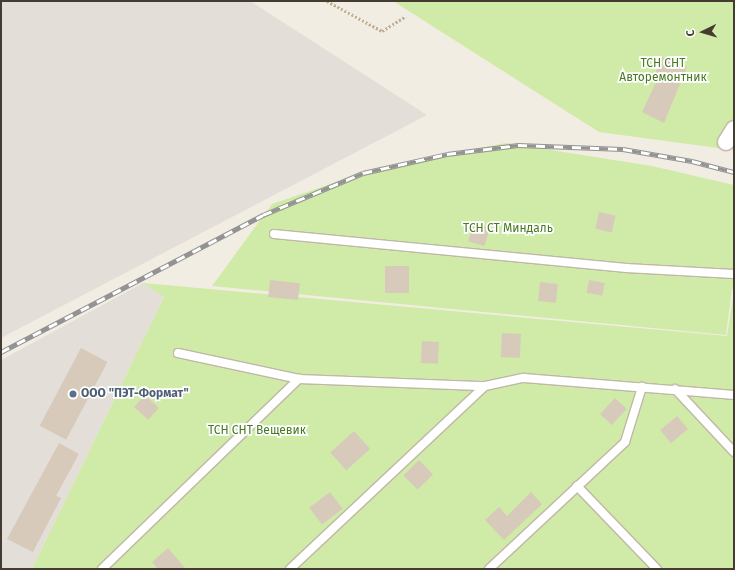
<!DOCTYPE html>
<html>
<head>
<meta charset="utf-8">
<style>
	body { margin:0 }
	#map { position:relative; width:735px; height:570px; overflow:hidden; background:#f2ede2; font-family:"Fira Sans",sans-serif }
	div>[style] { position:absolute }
	.industrial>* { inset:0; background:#e4ded8 }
	.green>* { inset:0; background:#d0eaa8 }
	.building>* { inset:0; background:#d8caba; transform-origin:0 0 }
	.path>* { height:2.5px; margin-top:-1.25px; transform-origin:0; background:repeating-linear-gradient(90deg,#c1af95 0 2px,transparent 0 4px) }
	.roads { filter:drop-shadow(1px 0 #c1b7a7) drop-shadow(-1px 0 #c1b7a7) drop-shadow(0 1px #c1b7a7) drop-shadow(0 -1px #c1b7a7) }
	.lane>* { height:8px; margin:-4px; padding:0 4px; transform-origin:4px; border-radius:4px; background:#fff }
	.street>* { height:16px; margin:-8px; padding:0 8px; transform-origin:8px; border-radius:8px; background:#fff }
	.rail>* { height:4.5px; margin-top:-2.25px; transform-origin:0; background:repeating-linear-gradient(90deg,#fff 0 9px,#939393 0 18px); box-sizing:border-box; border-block:1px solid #939393 }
	.dots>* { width:11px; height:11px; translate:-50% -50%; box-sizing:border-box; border:2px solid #fff; border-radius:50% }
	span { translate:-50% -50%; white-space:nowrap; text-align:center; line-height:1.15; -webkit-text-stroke:3.5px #fff; paint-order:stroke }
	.park-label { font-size:12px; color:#487923 }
	.service-label { font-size:12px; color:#4e5e75; font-weight:700 }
	.left { translate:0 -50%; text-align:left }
	.frame { position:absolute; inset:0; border:2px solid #443c32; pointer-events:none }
	.north { position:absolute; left:683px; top:12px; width:40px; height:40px; -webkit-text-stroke:3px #fff; paint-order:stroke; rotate:265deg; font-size:11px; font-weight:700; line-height:16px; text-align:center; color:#443c32 }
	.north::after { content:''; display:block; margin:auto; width:14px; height:18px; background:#443c32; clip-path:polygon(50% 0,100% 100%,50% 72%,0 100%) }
</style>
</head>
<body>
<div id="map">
	<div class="industrial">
		<div style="clip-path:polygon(1px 1px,250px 1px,427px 115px,1px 338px)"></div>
		<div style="clip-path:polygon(143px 283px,164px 297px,32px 569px,1px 569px,1px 360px)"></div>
	</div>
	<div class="green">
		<div style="clip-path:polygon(393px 1px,734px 1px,734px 121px,718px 148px,599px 132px)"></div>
		<div style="clip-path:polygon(506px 143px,652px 166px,734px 185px,734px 289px,732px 289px,726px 335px,212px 286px,272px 204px,377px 168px)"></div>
		<div style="clip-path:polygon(143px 283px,727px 336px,734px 290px,734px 569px,32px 569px,164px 297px)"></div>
	</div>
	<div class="building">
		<div style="clip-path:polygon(662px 57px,687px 67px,664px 123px,642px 112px,658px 78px,654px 76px)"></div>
		<div style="left:599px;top:212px;width:17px;height:17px;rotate:13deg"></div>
		<div style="left:474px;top:222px;width:17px;height:20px;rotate:17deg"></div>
		<div style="left:385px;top:266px;width:24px;height:27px"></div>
		<div style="left:270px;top:280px;width:30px;height:17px;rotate:6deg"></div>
		<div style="left:589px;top:280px;width:16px;height:13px;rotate:11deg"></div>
		<div style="left:540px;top:282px;width:18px;height:19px;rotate:6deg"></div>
		<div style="left:502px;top:333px;width:19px;height:24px;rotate:3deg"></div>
		<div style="left:422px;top:341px;width:17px;height:22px;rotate:3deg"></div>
		<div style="left:81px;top:348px;width:30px;height:88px;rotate:28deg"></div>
		<div style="left:145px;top:395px;width:19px;height:16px;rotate:43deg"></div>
		<div style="left:615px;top:398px;width:16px;height:22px;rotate:43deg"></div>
		<div style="left:677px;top:416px;width:17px;height:22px;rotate:50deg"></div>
		<div style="left:354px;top:431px;width:24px;height:32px;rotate:48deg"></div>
		<div style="clip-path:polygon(59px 443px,79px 454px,56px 496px,61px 498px,33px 552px,7px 539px)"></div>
		<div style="left:419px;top:460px;width:20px;height:22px;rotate:45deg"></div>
		<div style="left:330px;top:492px;width:21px;height:26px;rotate:53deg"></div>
		<div style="clip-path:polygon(531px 492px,542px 504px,504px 540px,485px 520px,499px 507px,507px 516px)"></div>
		<div style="clip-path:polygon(168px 548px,186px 569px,158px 569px,152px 562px)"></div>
	</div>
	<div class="path">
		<div style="left:327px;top:1px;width:63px;rotate:28.6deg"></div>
		<div style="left:382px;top:31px;width:28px;rotate:-32deg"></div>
	</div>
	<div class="roads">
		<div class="lane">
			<div style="left:274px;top:234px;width:354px;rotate:5.5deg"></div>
			<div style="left:626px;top:268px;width:108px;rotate:3.2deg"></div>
			<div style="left:178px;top:353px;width:124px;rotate:12.1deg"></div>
			<div style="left:299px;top:379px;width:186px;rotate:2.2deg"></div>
			<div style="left:485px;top:386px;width:40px;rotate:-12deg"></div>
			<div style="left:524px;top:378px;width:211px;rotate:4.6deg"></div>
			<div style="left:675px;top:389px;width:86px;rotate:46.9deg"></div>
			<div style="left:577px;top:486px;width:115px;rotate:46.1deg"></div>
			<div style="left:102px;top:569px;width:274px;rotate:-44deg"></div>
			<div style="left:290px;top:569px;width:267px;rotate:-43.2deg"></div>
			<div style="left:489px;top:569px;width:186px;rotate:-43deg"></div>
			<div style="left:625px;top:442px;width:58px;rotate:-72.8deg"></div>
		</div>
		<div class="street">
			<div style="left:726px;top:142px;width:15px;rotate:-58deg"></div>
		</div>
	</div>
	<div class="rail">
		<div style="left:1px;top:352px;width:296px;rotate:-27.6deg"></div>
		<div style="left:263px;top:215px;width:108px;rotate:-22.8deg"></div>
		<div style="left:363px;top:173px;width:86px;rotate:-12.7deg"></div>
		<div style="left:447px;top:154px;width:72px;rotate:-7.2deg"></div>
		<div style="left:518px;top:145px;width:105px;rotate:2.2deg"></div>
		<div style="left:623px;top:149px;width:70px;rotate:9.9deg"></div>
		<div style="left:692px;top:161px;width:43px;rotate:14.7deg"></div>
	</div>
	<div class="dots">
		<div style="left:73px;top:394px;background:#5c6f8a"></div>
	</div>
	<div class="park-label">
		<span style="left:663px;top:71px">ТСН СНТ<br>Авторемонтник</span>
		<span style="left:508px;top:229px">ТСН СТ Миндаль</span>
		<span style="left:257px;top:431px">ТСН СНТ Вещевик</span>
	</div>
	<div class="service-label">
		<span class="left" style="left:81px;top:394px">ООО "ПЭТ-Формат"</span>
	</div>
	<div class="frame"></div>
	<div class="north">С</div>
</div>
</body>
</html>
